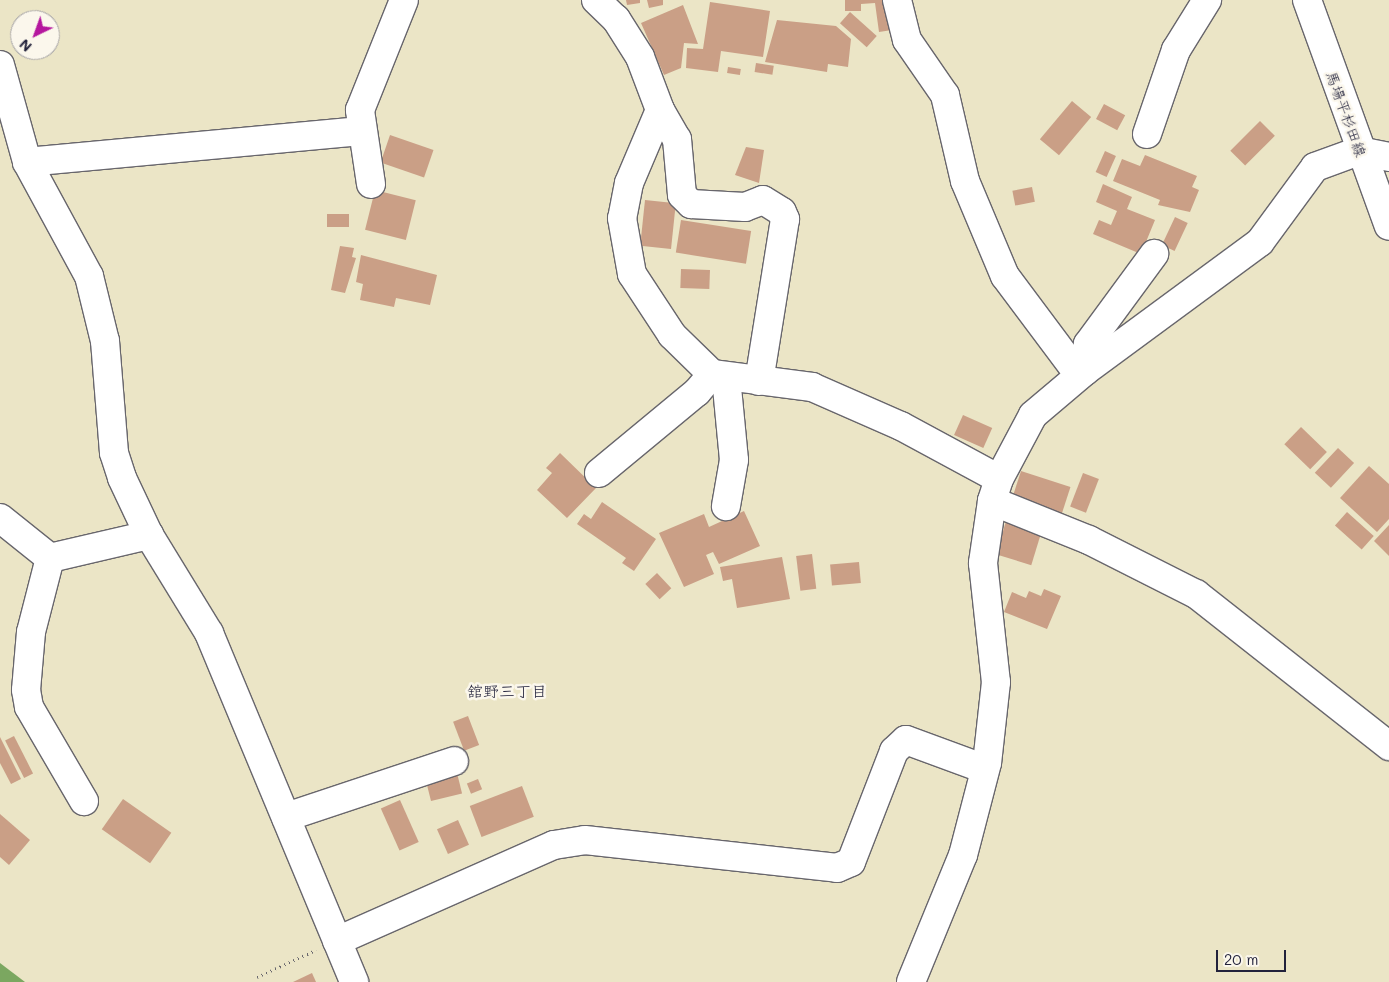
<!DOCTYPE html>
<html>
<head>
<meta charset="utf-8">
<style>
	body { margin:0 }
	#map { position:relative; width:1389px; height:982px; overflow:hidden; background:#ebe5c6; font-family:Mali,"Klee One",sans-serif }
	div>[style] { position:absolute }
	.forest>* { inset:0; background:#7ba760 }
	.building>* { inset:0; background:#ca9f86; transform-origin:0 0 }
	.path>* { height:3px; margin-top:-1.5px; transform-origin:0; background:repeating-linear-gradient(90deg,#68666c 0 1px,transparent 0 5px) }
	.roads { filter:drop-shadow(1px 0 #68666c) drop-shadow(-1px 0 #68666c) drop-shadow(0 1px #68666c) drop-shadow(0 -1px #68666c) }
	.minor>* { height:28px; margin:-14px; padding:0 14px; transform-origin:14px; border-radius:14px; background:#fff }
	.major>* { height:28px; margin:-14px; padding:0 14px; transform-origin:14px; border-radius:14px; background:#fff }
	span { translate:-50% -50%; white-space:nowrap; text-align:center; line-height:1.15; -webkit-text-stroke:5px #fbf7ec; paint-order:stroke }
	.street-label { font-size:15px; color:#22223b }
	.neighbourhood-label { font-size:16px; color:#22223b }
	.north { position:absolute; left:10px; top:10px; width:50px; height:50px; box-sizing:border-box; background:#fbf7ec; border:1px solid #a4a2a5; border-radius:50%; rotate:222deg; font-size:14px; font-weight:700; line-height:20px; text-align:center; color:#22223b }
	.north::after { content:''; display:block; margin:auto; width:18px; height:22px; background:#b5179e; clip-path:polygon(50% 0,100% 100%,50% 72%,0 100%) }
	.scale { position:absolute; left:1216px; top:950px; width:70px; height:22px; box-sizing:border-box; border:2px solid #22223b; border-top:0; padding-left:6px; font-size:15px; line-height:18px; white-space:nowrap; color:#22223b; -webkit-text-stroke:4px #fbf7ec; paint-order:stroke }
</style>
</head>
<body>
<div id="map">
	<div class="forest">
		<div style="clip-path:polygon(0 963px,25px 982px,0 982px)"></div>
	</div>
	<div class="building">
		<div style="clip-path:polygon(626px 0,640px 0,640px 3px,627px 5px)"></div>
		<div style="clip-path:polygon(647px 0,663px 0,663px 5px,649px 8px)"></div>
		<div style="clip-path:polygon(845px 0,887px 0,892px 30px,879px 32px,875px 3px,861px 4px,861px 11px,845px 11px)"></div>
		<div style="clip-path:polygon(710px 2px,770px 11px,763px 57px,721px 51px,718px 72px,686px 68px,687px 48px,703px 49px)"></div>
		<div style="clip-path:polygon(683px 5px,698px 44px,684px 43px,681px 68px,664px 75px,641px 23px)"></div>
		<div style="left:850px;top:12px;width:36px;height:15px;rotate:42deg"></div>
		<div style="clip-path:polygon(777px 20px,836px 26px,851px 39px,848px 67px,828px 64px,827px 72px,765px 62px)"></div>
		<div style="left:756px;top:63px;width:18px;height:9px;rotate:9deg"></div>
		<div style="left:728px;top:67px;width:13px;height:6px;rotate:9deg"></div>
		<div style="left:1072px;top:101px;width:25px;height:50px;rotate:40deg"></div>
		<div style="left:1104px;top:104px;width:24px;height:17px;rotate:28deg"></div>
		<div style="left:1260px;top:121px;width:21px;height:42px;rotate:45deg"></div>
		<div style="left:390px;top:135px;width:46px;height:29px;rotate:19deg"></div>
		<div style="clip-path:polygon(746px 147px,764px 150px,759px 183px,735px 175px)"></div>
		<div style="left:1105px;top:151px;width:12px;height:23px;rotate:24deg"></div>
		<div style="clip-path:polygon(1145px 155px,1197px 176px,1192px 187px,1199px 190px,1190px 212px,1158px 205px,1160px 200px,1113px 181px,1122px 159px,1140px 166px)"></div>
		<div style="clip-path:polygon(1103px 184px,1132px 197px,1127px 209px,1155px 220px,1141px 254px,1093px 234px,1099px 220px,1111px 225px,1117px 211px,1096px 202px)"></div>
		<div style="left:1032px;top:187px;width:15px;height:20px;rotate:79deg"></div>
		<div style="left:375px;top:190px;width:42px;height:41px;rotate:14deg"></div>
		<div style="left:645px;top:200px;width:31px;height:46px;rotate:6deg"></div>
		<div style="left:327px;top:214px;width:22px;height:13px"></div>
		<div style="left:1175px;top:217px;width:14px;height:31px;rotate:25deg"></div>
		<div style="left:681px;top:220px;width:71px;height:33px;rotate:9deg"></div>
		<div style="clip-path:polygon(340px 246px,354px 248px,352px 257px,356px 258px,345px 293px,331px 290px)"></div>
		<div style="clip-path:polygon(361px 255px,437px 275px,430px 305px,396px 298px,394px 307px,360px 300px,363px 284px,356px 282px)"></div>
		<div style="left:681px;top:269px;width:29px;height:19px;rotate:2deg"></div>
		<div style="left:963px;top:415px;width:32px;height:22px;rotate:24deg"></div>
		<div style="left:1301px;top:427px;width:36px;height:24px;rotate:44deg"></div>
		<div style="left:1338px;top:448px;width:22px;height:34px;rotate:43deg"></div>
		<div style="clip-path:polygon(560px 453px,596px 488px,567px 518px,537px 490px,552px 473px,546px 468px)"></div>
		<div style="clip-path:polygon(1369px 466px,1389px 484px,1389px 519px,1377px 532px,1340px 498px)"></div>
		<div style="left:1021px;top:471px;width:52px;height:28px;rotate:18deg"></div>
		<div style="left:1083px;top:473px;width:17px;height:36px;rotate:21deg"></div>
		<div style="clip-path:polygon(602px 502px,656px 539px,634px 571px,622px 563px,626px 558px,577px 524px,584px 514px,591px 519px)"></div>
		<div style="clip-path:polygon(744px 511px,760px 546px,719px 564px,713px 552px,706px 555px,714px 574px,684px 587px,659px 533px,704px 514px,709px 527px)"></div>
		<div style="left:1347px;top:512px;width:36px;height:18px;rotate:42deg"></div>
		<div style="left:1007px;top:518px;width:37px;height:38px;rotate:17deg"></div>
		<div style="clip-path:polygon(1389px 525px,1389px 556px,1374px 541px)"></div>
		<div style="left:812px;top:554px;width:35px;height:16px;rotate:83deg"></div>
		<div style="clip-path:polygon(782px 557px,790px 599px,737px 608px,732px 579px,723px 581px,720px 567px)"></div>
		<div style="left:859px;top:562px;width:21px;height:29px;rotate:85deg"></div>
		<div style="left:657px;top:573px;width:21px;height:16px;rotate:47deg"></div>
		<div style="clip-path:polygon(1044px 589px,1061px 596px,1047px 629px,1004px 612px,1012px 592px,1026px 598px,1029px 591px,1041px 596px)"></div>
		<div style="left:468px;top:716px;width:31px;height:16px;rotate:69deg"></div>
		<div style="left:14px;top:736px;width:42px;height:10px;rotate:63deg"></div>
		<div style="clip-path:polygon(0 737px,21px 779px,11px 784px,0 763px)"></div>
		<div style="left:457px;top:773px;width:21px;height:32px;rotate:76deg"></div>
		<div style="left:478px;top:779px;width:11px;height:12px;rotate:68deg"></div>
		<div style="left:522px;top:786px;width:33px;height:56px;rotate:69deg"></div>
		<div style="left:123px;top:799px;width:59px;height:37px;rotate:35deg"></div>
		<div style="left:400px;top:800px;width:46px;height:21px;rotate:66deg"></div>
		<div style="clip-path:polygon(0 814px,30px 840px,9px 865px,0 857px)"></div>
		<div style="left:458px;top:820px;width:27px;height:23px;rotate:66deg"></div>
		<div style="clip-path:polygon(312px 973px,316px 982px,293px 982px)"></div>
	</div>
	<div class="path">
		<div style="left:257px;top:977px;width:65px;rotate:-24.6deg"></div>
	</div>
	<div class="roads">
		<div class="minor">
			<div style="left:596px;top:0;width:28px;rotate:44deg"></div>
			<div style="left:616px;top:19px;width:45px;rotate:57.7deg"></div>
			<div style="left:640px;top:57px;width:57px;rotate:69.3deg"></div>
			<div style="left:660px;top:110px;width:79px;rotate:113deg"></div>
			<div style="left:629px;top:183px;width:36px;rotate:101deg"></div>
			<div style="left:622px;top:218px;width:57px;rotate:79.9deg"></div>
			<div style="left:632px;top:274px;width:73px;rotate:56.7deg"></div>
			<div style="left:672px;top:335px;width:56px;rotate:44.3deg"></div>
			<div style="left:712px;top:374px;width:101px;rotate:7.4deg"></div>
			<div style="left:812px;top:387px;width:97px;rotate:23.7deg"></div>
			<div style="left:901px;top:426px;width:111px;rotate:28.4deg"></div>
			<div style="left:999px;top:479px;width:23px;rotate:108deg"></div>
			<div style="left:992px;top:501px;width:63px;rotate:98.3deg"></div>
			<div style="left:983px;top:563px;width:120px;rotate:83.8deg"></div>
			<div style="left:996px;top:682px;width:81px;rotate:96.3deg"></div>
			<div style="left:987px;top:763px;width:95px;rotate:104.6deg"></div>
			<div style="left:963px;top:855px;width:137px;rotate:112.3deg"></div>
			<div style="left:897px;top:0;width:41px;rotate:76deg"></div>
			<div style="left:907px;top:40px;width:67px;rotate:55.4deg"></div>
			<div style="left:945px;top:95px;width:88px;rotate:76.9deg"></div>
			<div style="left:965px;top:181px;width:103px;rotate:67.2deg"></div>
			<div style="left:1005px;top:276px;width:124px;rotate:53.2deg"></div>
			<div style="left:0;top:65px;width:101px;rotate:74.4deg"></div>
			<div style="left:27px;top:162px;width:130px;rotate:61.5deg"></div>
			<div style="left:89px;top:276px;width:67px;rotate:76.2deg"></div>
			<div style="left:105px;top:341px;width:112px;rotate:85.4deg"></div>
			<div style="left:114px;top:453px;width:26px;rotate:72deg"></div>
			<div style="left:122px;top:478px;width:63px;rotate:64.7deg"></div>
			<div style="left:149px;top:535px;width:115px;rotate:58.5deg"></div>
			<div style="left:209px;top:633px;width:378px;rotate:67.4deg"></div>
			<div style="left:660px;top:110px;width:34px;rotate:60deg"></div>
			<div style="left:677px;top:139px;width:56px;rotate:84.9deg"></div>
			<div style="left:682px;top:195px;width:13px;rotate:45deg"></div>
			<div style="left:691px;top:204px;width:54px;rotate:3.2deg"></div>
			<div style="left:745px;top:207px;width:19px;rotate:-21deg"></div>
			<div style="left:763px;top:200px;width:22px;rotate:32deg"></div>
			<div style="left:782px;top:212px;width:8px;rotate:67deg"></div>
			<div style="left:785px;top:219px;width:164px;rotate:99.1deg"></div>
			<div style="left:1147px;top:134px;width:89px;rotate:-71deg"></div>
			<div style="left:1176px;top:50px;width:59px;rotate:-58.2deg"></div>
			<div style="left:27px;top:162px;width:335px;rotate:-5.3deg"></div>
			<div style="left:371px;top:184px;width:75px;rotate:-98.5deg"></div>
			<div style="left:360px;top:110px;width:118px;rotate:-68.2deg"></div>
			<div style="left:1085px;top:371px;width:27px;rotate:-84deg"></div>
			<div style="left:1088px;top:344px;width:112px;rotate:-53.7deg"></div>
			<div style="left:726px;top:377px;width:83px;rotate:84.5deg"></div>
			<div style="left:734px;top:460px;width:47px;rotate:99.9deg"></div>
			<div style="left:599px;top:473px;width:127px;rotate:-39.6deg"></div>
			<div style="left:697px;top:392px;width:23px;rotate:-50deg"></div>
			<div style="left:999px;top:479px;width:72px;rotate:-62deg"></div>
			<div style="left:1033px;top:415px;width:68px;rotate:-40.2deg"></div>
			<div style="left:1085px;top:371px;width:217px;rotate:-36.4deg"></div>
			<div style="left:1260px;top:242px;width:93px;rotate:-53.7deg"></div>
			<div style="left:1315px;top:167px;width:47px;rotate:-20deg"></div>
			<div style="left:1359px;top:151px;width:31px;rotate:11deg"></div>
			<div style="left:992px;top:501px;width:105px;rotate:21.9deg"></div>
			<div style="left:1089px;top:540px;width:120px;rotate:26.8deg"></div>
			<div style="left:1196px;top:594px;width:246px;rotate:38.2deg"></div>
			<div style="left:0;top:518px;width:64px;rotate:38.7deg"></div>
			<div style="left:50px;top:558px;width:102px;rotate:-13.1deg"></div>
			<div style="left:50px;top:558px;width:76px;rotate:104.4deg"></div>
			<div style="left:31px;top:632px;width:58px;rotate:94.9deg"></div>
			<div style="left:26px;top:690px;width:17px;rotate:80deg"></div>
			<div style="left:29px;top:707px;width:109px;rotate:59.7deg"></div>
			<div style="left:286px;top:817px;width:177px;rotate:-18.4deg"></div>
			<div style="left:337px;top:941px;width:237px;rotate:-23.9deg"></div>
			<div style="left:554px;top:845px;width:31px;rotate:-9deg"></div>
			<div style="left:585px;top:840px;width:254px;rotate:6.3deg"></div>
			<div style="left:837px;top:868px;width:15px;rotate:-23deg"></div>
			<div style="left:851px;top:862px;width:119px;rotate:-68.8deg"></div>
			<div style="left:894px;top:751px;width:16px;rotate:-43deg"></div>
			<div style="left:906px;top:740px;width:84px;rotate:20.2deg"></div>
		</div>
		<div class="major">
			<div style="left:1307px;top:0;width:240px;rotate:70.1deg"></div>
		</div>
	</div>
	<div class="street-label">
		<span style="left:1346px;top:114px;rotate:70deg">馬場平杉田線</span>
	</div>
	<div class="neighbourhood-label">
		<span style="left:507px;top:691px">舘野三丁目</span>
	</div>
	<div class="north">N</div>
	<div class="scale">20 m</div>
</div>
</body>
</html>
